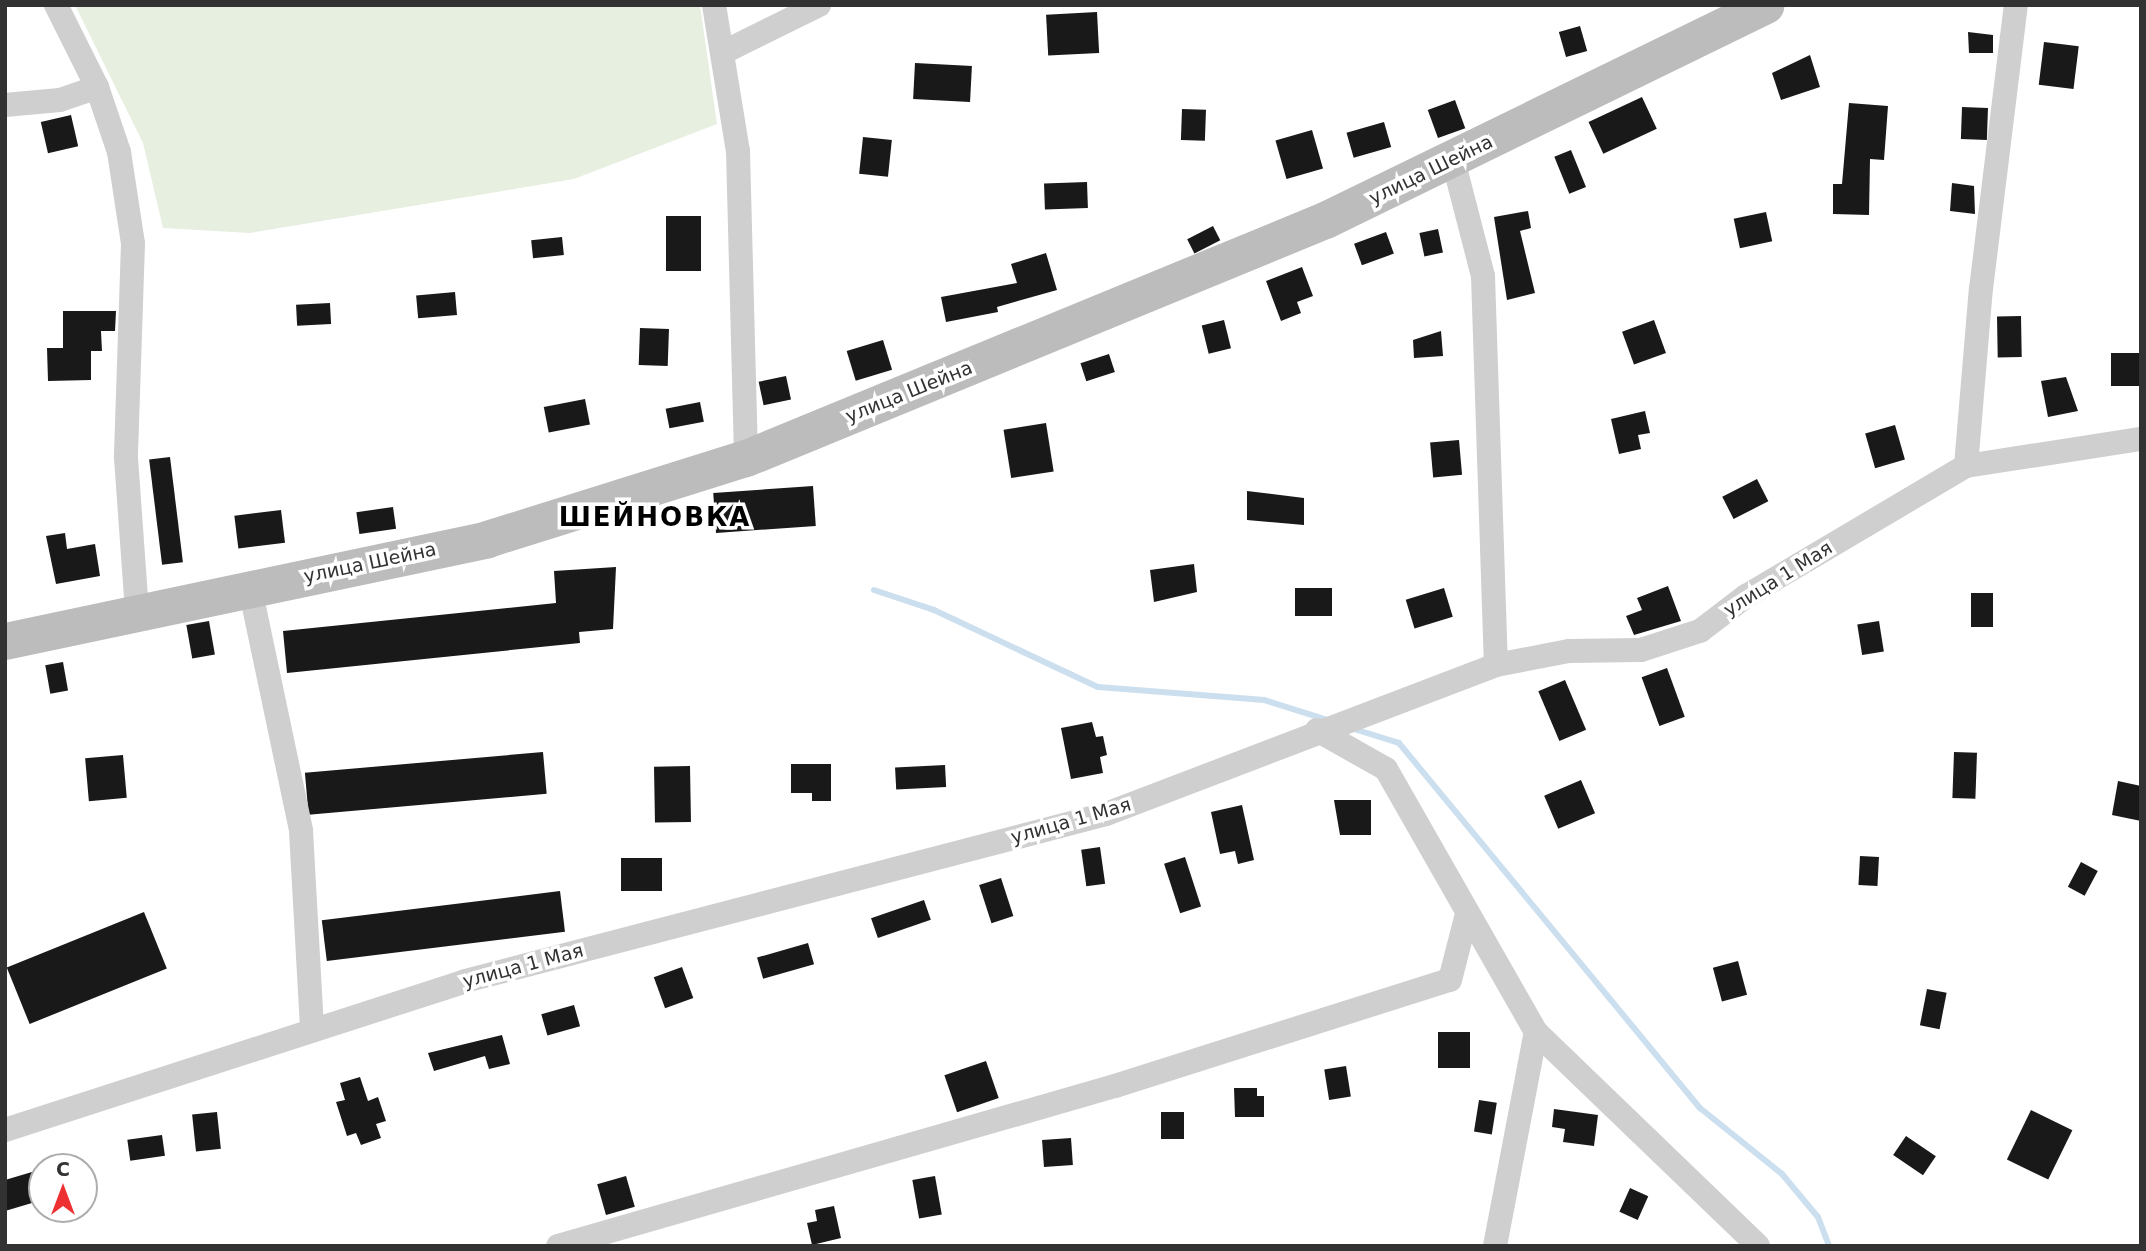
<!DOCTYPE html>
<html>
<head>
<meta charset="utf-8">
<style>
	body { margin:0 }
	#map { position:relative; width:2146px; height:1251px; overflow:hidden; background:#fff; font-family:"DejaVu Sans",sans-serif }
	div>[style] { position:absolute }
	.green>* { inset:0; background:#e7efe0 }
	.stream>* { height:6px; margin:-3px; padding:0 3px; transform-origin:3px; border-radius:3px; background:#ccdfef }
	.building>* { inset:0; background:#191919; transform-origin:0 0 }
	.street>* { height:24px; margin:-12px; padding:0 12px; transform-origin:12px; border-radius:12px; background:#cfcfcf }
	.secondary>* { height:37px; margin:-18.5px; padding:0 18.5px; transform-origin:18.5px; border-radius:18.5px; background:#bcbcbc }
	span { translate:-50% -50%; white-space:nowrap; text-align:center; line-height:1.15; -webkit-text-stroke:7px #fff; paint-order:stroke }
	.street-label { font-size:19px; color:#323232 }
	.district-label { font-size:26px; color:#000; font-weight:700; letter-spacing:2px }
	.frame { position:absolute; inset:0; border:7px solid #323232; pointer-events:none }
	.north { position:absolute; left:28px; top:1153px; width:70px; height:70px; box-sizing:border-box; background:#fff; border:2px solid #adadad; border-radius:50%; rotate:0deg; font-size:19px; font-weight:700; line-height:28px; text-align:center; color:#323232 }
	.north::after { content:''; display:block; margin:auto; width:24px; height:32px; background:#ed3032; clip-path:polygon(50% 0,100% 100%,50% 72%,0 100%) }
</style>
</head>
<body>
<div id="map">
	<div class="green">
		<div style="clip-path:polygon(75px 5px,700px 5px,717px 124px,574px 179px,250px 233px,163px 228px,143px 143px)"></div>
	</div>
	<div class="stream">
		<div style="left:874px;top:590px;width:63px;rotate:18.4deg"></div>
		<div style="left:934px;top:610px;width:181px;rotate:25.2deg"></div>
		<div style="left:1098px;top:687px;width:167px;rotate:4.5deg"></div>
		<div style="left:1264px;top:700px;width:67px;rotate:17.4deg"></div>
		<div style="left:1351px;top:728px;width:50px;rotate:17.4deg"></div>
		<div style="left:1399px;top:743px;width:473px;rotate:50.5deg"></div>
		<div style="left:1700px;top:1108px;width:105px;rotate:38.8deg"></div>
		<div style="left:1782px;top:1174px;width:56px;rotate:50.1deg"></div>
		<div style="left:1818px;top:1217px;width:31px;rotate:69deg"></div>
	</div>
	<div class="building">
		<div style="left:1097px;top:12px;width:41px;height:51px;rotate:87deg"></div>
		<div style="left:1580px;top:26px;width:26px;height:22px;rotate:74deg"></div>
		<div style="clip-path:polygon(1968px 32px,1993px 35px,1993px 53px,1969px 53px)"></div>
		<div style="left:2044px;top:42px;width:35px;height:43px;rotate:7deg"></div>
		<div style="clip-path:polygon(1810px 55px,1820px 87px,1781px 100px,1772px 73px)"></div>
		<div style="left:915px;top:63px;width:57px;height:36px;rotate:3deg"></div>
		<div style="left:1642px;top:97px;width:35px;height:59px;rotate:65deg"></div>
		<div style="left:1455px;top:100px;width:30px;height:29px;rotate:70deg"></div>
		<div style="clip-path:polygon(1849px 103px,1888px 106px,1884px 160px,1870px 159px,1869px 215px,1833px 214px,1833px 184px,1842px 184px)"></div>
		<div style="left:1962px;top:107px;width:26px;height:32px;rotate:2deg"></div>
		<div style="left:1182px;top:109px;width:24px;height:31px;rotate:2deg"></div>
		<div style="left:71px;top:115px;width:32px;height:31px;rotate:77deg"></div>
		<div style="left:1384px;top:122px;width:26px;height:39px;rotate:74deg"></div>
		<div style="left:1312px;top:130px;width:40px;height:38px;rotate:74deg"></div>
		<div style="left:863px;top:137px;width:29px;height:37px;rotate:6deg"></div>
		<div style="left:1571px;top:150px;width:40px;height:18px;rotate:68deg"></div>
		<div style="left:1087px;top:182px;width:26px;height:43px;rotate:88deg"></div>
		<div style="clip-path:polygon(1952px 183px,1974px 186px,1975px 214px,1950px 211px)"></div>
		<div style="clip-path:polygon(1528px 211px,1531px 228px,1520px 231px,1535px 293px,1507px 300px,1494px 217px)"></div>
		<div style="left:1766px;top:212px;width:30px;height:33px;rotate:78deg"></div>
		<div style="left:666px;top:216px;width:35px;height:55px"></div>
		<div style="left:1213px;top:226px;width:16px;height:29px;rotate:63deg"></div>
		<div style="left:1438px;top:229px;width:24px;height:19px;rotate:78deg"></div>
		<div style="left:1386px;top:232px;width:23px;height:34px;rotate:70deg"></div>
		<div style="left:562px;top:237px;width:18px;height:31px;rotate:84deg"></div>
		<div style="clip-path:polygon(1046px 253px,1057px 290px,997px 307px,998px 312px,946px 322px,941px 297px,1017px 283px,1011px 264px)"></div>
		<div style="clip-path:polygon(1302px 267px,1313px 296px,1297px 302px,1301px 313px,1281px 321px,1266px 281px)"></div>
		<div style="left:455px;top:292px;width:23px;height:39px;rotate:85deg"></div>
		<div style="left:330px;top:303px;width:21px;height:34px;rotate:87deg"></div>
		<div style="clip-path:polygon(63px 311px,116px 311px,115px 331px,101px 331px,102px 351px,91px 351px,91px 380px,48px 381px,47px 348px,63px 348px)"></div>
		<div style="left:2021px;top:316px;width:41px;height:24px;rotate:89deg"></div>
		<div style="left:1224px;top:320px;width:29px;height:23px;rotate:76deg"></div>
		<div style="left:1654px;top:320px;width:35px;height:34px;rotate:70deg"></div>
		<div style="left:640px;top:328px;width:29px;height:37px;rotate:2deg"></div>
		<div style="clip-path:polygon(1441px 331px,1443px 356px,1414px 358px,1413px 340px)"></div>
		<div style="left:883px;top:340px;width:31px;height:38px;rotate:73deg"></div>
		<div style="left:2141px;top:353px;width:33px;height:30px;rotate:90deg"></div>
		<div style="left:1109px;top:354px;width:19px;height:30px;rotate:72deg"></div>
		<div style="left:786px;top:376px;width:24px;height:28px;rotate:78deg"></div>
		<div style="clip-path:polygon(2066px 377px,2078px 411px,2048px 417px,2041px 381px)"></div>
		<div style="left:585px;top:399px;width:26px;height:42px;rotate:79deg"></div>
		<div style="left:700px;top:402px;width:20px;height:35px;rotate:79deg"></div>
		<div style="clip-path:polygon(1645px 411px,1650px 433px,1638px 435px,1641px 449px,1619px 454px,1611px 419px)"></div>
		<div style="left:1046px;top:423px;width:49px;height:43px;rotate:81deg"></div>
		<div style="left:1895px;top:425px;width:36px;height:31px;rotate:74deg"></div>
		<div style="left:1459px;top:440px;width:35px;height:29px;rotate:85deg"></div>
		<div style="left:170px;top:457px;width:106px;height:21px;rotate:83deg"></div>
		<div style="left:1757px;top:479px;width:25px;height:39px;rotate:63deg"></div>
		<div style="left:813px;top:486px;width:40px;height:100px;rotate:86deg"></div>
		<div style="clip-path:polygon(1247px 491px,1304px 498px,1304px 525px,1247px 520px)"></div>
		<div style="left:393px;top:507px;width:22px;height:37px;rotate:82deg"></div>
		<div style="left:281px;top:510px;width:33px;height:47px;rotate:83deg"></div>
		<div style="clip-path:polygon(65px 533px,67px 549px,95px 544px,100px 576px,56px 584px,46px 536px)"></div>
		<div style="clip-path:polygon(1194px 564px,1197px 592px,1154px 602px,1150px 570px)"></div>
		<div style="clip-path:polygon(616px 567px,613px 629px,579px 632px,580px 643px,287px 673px,283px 631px,556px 603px,554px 571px)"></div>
		<div style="clip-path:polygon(1668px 586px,1681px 621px,1634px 635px,1626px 616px,1642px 610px,1637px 598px)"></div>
		<div style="left:1332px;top:588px;width:28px;height:37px;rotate:90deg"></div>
		<div style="left:1444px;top:588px;width:30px;height:40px;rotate:73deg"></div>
		<div style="left:1993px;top:593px;width:34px;height:22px;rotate:90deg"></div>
		<div style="left:209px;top:621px;width:34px;height:23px;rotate:80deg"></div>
		<div style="left:1879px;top:621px;width:31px;height:22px;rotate:81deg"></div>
		<div style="left:63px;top:662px;width:29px;height:18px;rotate:80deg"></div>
		<div style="left:1667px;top:668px;width:52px;height:27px;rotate:70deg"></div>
		<div style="left:1565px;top:680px;width:54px;height:29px;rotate:67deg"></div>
		<div style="clip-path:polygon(1092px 722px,1096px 737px,1103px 736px,1107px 755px,1100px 757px,1103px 773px,1071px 779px,1061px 728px)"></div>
		<div style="left:543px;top:752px;width:42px;height:239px;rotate:85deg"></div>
		<div style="left:1954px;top:752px;width:23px;height:46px;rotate:2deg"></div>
		<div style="left:123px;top:755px;width:43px;height:38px;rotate:85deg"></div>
		<div style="clip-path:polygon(791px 764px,831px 764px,831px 801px,812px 801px,812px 793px,791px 793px)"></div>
		<div style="left:945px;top:765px;width:22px;height:50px;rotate:87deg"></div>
		<div style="left:690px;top:766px;width:56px;height:36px;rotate:89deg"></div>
		<div style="left:1581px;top:780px;width:36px;height:40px;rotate:67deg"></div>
		<div style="clip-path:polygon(2118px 781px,2141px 786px,2141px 821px,2112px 815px)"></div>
		<div style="clip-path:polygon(1334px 800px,1371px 800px,1371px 835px,1340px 835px)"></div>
		<div style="clip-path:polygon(1242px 805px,1254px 860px,1238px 864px,1235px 851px,1220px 854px,1211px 812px)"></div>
		<div style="left:1100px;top:847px;width:37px;height:19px;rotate:82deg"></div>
		<div style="left:1860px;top:856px;width:19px;height:29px;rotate:3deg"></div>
		<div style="left:1185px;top:857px;width:52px;height:22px;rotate:72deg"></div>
		<div style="left:621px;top:858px;width:41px;height:33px"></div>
		<div style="left:2081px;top:862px;width:19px;height:28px;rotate:28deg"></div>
		<div style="left:1001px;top:878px;width:40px;height:23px;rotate:72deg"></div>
		<div style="left:560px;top:891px;width:41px;height:240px;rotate:83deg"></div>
		<div style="left:924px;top:900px;width:21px;height:56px;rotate:71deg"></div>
		<div style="left:144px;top:912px;width:61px;height:148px;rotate:68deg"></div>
		<div style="left:808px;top:943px;width:22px;height:53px;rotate:74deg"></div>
		<div style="left:1738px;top:961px;width:35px;height:26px;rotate:75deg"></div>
		<div style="left:682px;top:967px;width:33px;height:30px;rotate:70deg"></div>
		<div style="left:1927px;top:989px;width:20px;height:37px;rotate:11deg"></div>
		<div style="left:574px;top:1005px;width:22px;height:34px;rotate:74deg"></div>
		<div style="left:1438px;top:1032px;width:32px;height:36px"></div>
		<div style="clip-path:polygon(502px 1035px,510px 1064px,489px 1069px,485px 1056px,434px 1071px,428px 1053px)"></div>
		<div style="left:986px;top:1061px;width:39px;height:44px;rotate:71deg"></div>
		<div style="left:1346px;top:1066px;width:31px;height:22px;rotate:81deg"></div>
		<div style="clip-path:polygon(360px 1077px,368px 1101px,378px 1097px,386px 1121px,376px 1124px,381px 1138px,361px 1145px,356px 1133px,347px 1136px,336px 1102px,345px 1100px,340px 1083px)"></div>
		<div style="clip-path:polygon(1234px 1088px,1257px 1088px,1257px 1096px,1264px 1096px,1264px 1117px,1235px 1117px)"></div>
		<div style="left:1479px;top:1100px;width:18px;height:32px;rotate:9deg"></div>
		<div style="clip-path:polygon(1554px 1109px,1598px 1115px,1594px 1146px,1563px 1142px,1565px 1129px,1552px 1127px)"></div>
		<div style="left:2031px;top:1110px;width:46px;height:55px;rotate:26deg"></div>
		<div style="left:217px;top:1112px;width:37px;height:25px;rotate:84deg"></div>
		<div style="left:1161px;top:1112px;width:23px;height:27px"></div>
		<div style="left:162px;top:1135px;width:21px;height:35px;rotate:82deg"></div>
		<div style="left:1906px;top:1136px;width:36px;height:23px;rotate:34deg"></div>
		<div style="left:1071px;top:1138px;width:27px;height:29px;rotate:86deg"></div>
		<div style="clip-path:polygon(42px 1169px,42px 1200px,5px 1211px,5px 1180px)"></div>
		<div style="left:626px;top:1176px;width:32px;height:30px;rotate:74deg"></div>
		<div style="left:935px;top:1176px;width:39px;height:23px;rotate:80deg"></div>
		<div style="left:1630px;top:1188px;width:20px;height:26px;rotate:24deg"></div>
		<div style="clip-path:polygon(834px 1206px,841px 1238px,812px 1245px,807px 1223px,817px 1221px,815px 1210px)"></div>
	</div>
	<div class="street">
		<div style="left:56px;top:5px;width:92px;rotate:63.4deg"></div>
		<div style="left:97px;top:87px;width:69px;rotate:71.3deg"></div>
		<div style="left:119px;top:152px;width:92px;rotate:81.3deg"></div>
		<div style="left:133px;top:243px;width:215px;rotate:91.9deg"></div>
		<div style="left:126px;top:458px;width:154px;rotate:85.9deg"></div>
		<div style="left:714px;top:5px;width:148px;rotate:80.7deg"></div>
		<div style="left:738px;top:151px;width:307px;rotate:88.5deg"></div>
		<div style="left:724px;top:52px;width:106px;rotate:-26.3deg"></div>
		<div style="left:5px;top:105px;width:55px;rotate:-5.2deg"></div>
		<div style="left:60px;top:100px;width:39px;rotate:-19deg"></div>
		<div style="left:1453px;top:160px;width:120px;rotate:75.5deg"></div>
		<div style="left:1483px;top:276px;width:389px;rotate:88.1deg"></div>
		<div style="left:1966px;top:466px;width:178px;rotate:-85.2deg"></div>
		<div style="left:1981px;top:289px;width:286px;rotate:-83deg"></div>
		<div style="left:250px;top:588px;width:248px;rotate:78.1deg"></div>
		<div style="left:301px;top:831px;width:198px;rotate:86.8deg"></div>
		<div style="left:1317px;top:730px;width:79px;rotate:29.5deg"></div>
		<div style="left:1386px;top:769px;width:303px;rotate:60.3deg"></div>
		<div style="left:1536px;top:1032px;width:308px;rotate:43.9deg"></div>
		<div style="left:5px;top:1130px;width:484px;rotate:-17.9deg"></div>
		<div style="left:465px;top:981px;width:662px;rotate:-14.6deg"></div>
		<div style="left:1106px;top:814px;width:417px;rotate:-20.9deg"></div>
		<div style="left:1496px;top:665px;width:74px;rotate:-10.9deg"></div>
		<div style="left:1569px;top:651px;width:72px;rotate:-0.8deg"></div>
		<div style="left:1641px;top:650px;width:62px;rotate:-17.9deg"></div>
		<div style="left:1700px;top:631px;width:58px;rotate:-37.3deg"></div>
		<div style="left:1746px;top:596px;width:256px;rotate:-30.6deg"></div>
		<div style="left:1966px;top:466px;width:177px;rotate:-8.8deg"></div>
		<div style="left:558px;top:1246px;width:580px;rotate:-16.03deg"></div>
		<div style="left:1115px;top:1086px;width:351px;rotate:-17.6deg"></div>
		<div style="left:1450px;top:980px;width:68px;rotate:-75.6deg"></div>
		<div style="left:1495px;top:1246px;width:218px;rotate:-79.2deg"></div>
	</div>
	<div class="secondary">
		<div style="left:5px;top:641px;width:493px;rotate:-11.9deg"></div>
		<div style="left:487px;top:539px;width:271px;rotate:-17.4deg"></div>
		<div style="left:746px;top:458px;width:626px;rotate:-22.35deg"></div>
		<div style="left:1325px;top:220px;width:490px;rotate:-26deg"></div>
	</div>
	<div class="street-label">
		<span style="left:1431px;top:170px;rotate:-26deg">улица Шейна</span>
		<span style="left:909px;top:392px;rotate:-22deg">улица Шейна</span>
		<span style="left:370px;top:563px;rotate:-12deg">улица Шейна</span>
		<span style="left:1778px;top:579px;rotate:-32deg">улица 1 Мая</span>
		<span style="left:1071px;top:821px;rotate:-16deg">улица 1 Мая</span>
		<span style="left:523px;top:966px;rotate:-15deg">улица 1 Мая</span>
	</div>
	<div class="district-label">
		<span style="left:655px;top:518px">ШЕЙНОВКА</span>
	</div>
	<div class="frame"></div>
	<div class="north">С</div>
</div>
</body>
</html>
